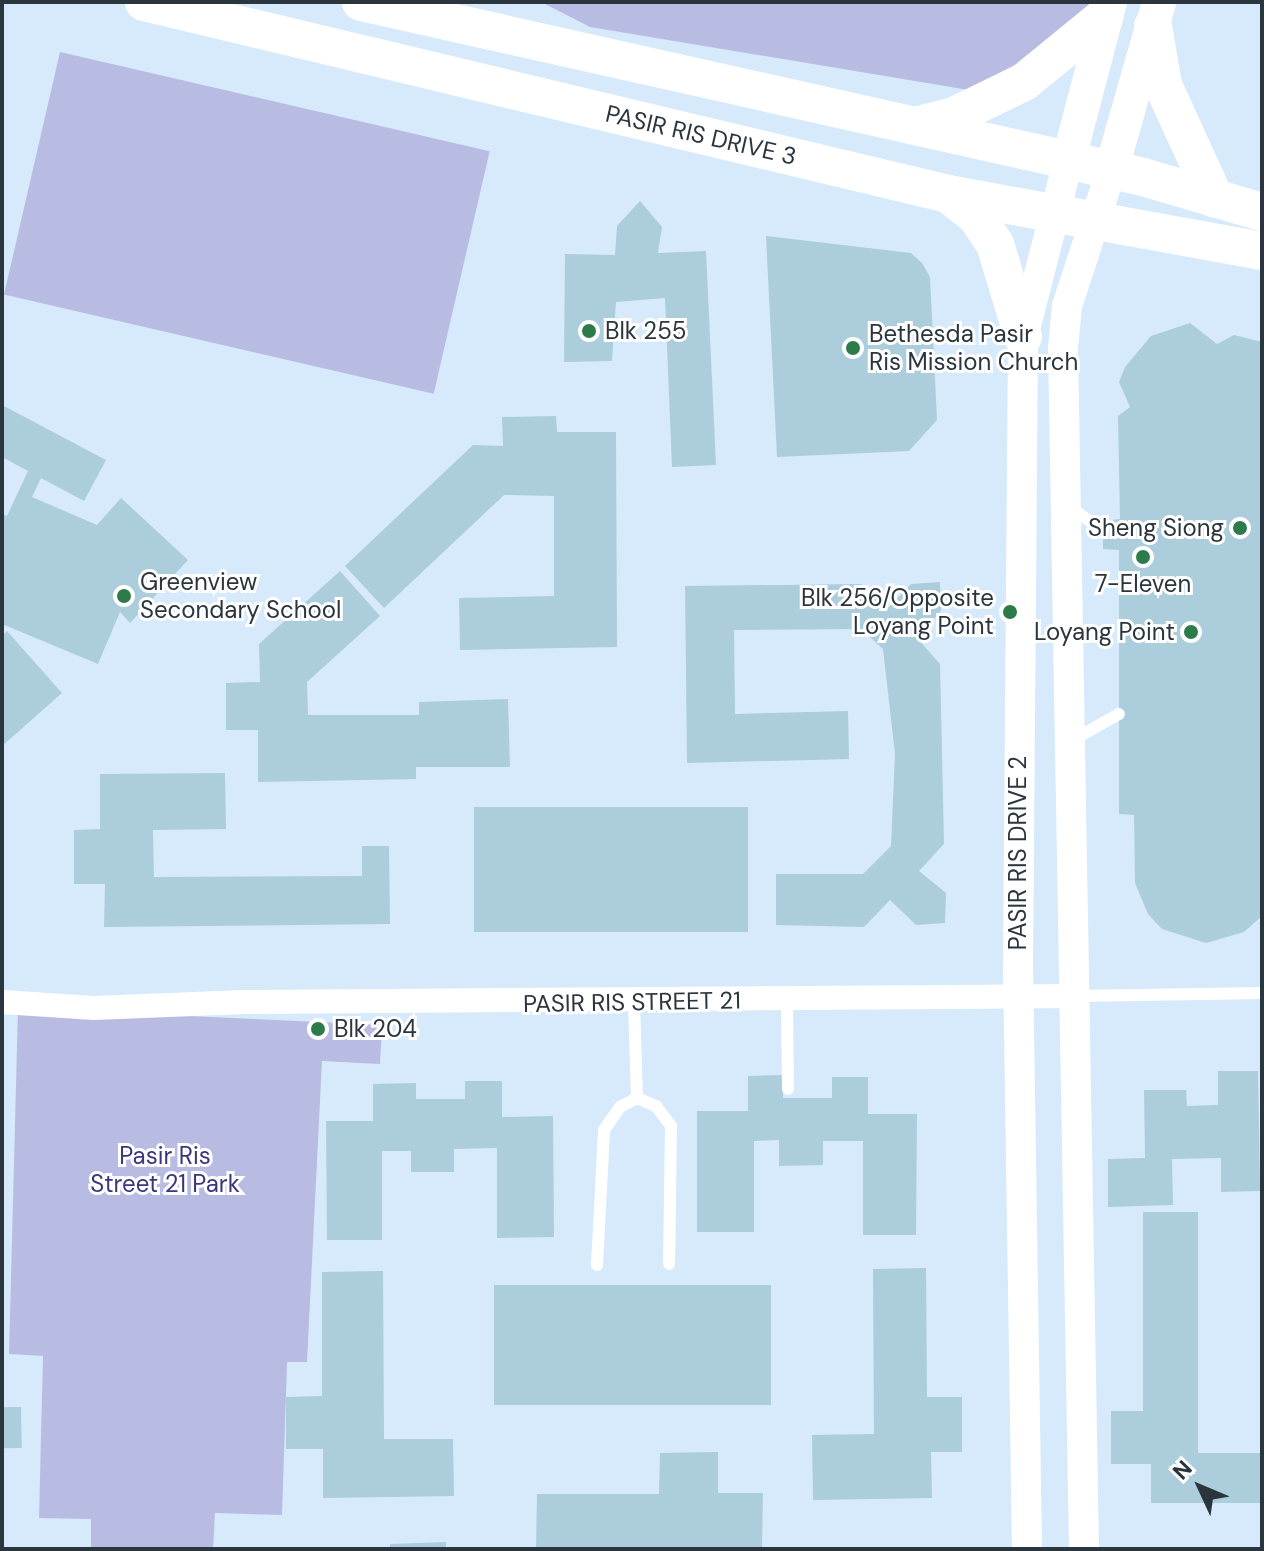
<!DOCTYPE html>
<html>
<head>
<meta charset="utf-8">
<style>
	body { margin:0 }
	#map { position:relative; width:1264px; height:1551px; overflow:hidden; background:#d6eafb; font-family:"DM Sans",sans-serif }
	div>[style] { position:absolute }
	.green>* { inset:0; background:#b9bce2; transform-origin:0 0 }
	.building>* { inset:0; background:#accddb; transform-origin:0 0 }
	.service>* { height:12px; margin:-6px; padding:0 6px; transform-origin:6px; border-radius:6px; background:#fff }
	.minor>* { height:24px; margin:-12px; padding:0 12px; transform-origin:12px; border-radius:12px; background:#fff }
	.tertiary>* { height:30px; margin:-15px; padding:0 15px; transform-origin:15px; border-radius:15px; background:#fff }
	.secondary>* { height:34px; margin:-17px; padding:0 17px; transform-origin:17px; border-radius:17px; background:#fff }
	.primary>* { height:38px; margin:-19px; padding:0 19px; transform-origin:19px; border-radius:19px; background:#fff }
	.dots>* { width:22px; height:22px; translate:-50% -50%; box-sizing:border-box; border:4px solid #fff; border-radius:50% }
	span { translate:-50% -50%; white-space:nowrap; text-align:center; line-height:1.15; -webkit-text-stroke:6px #fff; paint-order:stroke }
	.street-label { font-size:24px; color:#2b353d }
	.poi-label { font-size:24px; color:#2b353d }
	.left { translate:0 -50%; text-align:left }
	.right { translate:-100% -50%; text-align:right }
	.park-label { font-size:24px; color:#3a367c }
	.frame { position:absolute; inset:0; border:4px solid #2b353d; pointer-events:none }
	.north { position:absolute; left:1160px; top:1447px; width:80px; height:80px; -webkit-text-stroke:6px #fff; paint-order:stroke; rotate:314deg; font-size:22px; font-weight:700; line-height:32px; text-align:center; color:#2b353d }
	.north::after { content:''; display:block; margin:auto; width:28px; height:36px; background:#2b353d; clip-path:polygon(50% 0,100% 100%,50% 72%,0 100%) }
</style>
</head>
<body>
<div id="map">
	<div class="green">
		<div style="clip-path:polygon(541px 2px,1102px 2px,981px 92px,590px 27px)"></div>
		<div style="left:60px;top:52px;width:441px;height:249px;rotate:13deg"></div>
		<div style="clip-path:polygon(18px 1008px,382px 1025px,380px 1064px,322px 1061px,307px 1362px,287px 1362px,282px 1515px,215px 1513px,213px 1549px,91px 1549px,91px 1519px,39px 1518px,43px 1356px,9px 1354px)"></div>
	</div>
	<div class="building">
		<div style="clip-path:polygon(640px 201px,662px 227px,658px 253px,706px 251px,716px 465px,672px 467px,665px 298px,616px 302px,612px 361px,564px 362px,565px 254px,615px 255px,617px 226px)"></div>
		<div style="clip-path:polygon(766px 236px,911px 253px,922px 263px,930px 277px,937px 420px,909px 451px,777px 457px)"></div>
		<div style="clip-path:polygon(1190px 323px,1217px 344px,1234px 335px,1262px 342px,1262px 916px,1244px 932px,1206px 943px,1162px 929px,1148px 914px,1135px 883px,1134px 815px,1119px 814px,1119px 550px,1103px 549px,1103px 521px,1120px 519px,1118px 416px,1130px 407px,1119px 382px,1125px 367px,1151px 336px)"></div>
		<div style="clip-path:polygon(2px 405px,106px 460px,84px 501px,41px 478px,32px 497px,97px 525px,121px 498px,188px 560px,130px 623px,120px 612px,98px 664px,2px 624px,2px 514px,7px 516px,28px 471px,2px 457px)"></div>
		<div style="clip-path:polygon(556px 416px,557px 432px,616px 432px,617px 647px,460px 650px,459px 598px,554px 596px,554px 496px,504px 495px,384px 608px,345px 566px,473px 445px,503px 446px,502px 417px)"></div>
		<div style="clip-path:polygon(340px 571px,380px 616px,307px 682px,308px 715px,419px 715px,419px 702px,508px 699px,510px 767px,416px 767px,416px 779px,258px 782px,258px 730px,226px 730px,226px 683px,260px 682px,259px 644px)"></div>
		<div style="clip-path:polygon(940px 582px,941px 611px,917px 638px,940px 664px,944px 844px,919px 871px,946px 893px,945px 923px,916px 925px,890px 900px,864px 927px,776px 925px,776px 874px,863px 874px,891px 846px,895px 754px,883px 649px,861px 629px,734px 630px,735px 714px,848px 711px,849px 759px,687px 763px,685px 586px,861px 584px,887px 609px,911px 584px)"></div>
		<div style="clip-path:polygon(7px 631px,62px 693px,2px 746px,2px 636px)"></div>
		<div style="clip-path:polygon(225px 773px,226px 829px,153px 830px,154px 877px,362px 876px,362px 846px,389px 846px,390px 924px,104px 927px,105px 884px,74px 884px,74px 830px,100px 829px,100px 774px)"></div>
		<div style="left:748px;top:807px;width:125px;height:274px;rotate:90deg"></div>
		<div style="clip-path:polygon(1218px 1071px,1258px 1071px,1260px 1191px,1221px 1192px,1221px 1158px,1172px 1159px,1173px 1205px,1108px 1207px,1108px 1159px,1145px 1158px,1144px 1090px,1186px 1090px,1187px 1106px,1218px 1105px)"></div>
		<div style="clip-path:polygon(783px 1075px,783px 1098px,832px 1098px,832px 1077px,868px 1077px,868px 1114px,917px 1114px,916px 1235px,863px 1235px,863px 1141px,823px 1141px,823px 1165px,779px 1166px,779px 1140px,754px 1141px,754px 1232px,697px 1232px,697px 1111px,748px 1111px,748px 1076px)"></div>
		<div style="clip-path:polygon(465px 1081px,502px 1081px,502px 1117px,553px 1116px,554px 1237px,497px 1238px,497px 1148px,454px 1149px,454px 1172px,411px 1172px,411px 1151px,382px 1151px,382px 1240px,327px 1240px,326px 1121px,373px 1121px,373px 1084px,416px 1083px,416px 1099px,465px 1099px)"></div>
		<div style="clip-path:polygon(1143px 1212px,1198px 1212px,1198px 1453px,1262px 1453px,1262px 1503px,1151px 1503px,1151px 1464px,1111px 1464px,1111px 1411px,1143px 1411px)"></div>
		<div style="clip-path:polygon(926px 1268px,927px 1397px,962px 1397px,962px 1452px,931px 1452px,932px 1498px,813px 1500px,812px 1435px,874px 1434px,873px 1269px)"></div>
		<div style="clip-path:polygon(383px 1271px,384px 1439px,453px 1439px,454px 1496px,323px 1498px,323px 1449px,286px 1449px,286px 1397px,322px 1396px,322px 1272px)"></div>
		<div style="left:771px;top:1285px;width:120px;height:277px;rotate:90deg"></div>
		<div style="left:21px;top:1407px;width:41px;height:19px;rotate:89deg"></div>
		<div style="clip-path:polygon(718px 1452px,718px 1493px,763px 1493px,762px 1549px,536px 1548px,537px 1494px,659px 1494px,660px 1453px)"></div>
		<div style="clip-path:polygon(446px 1542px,446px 1549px,390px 1549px,390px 1544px)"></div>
	</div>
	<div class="service">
		<div style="left:1069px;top:507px;width:41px;rotate:34.1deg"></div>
		<div style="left:1071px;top:741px;width:55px;rotate:-29.4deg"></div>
		<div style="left:1077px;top:996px;width:185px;rotate:-0.9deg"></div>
		<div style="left:787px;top:1000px;width:89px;rotate:89.4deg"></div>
		<div style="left:634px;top:1003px;width:95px;rotate:88.2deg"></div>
		<div style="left:597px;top:1265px;width:135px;rotate:-87deg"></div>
		<div style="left:604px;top:1130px;width:28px;rotate:-55deg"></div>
		<div style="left:620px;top:1107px;width:19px;rotate:-28deg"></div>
		<div style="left:637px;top:1098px;width:21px;rotate:23deg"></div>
		<div style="left:656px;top:1106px;width:25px;rotate:53deg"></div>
		<div style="left:671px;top:1126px;width:138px;rotate:90.8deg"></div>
	</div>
	<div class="minor">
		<div style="left:2px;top:1002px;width:92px;rotate:3.7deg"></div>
		<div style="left:94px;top:1008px;width:150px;rotate:-2.3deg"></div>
		<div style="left:244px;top:1002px;width:833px;rotate:-0.41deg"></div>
	</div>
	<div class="tertiary">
		<div style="left:1027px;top:1549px;width:583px;rotate:-90.88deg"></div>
		<div style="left:1018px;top:966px;width:629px;rotate:-89.54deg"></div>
		<div style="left:1023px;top:337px;width:181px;rotate:-75.6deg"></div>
		<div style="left:1084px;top:1549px;width:1200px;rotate:-91deg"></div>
		<div style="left:1063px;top:349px;width:43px;rotate:-84.7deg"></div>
		<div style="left:1067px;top:306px;width:142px;rotate:-71.9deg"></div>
	</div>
	<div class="secondary">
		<div style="left:1068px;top:162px;width:165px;rotate:-75.3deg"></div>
		<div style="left:1111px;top:171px;width:176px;rotate:-74.1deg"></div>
	</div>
	<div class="primary">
		<div style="left:144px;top:2px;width:827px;rotate:13.43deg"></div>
		<div style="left:948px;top:194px;width:319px;rotate:10.3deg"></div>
		<div style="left:361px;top:2px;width:801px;rotate:12.61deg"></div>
		<div style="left:1143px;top:177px;width:124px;rotate:16.4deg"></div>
		<div style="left:1153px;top:26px;width:60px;rotate:80.4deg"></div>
		<div style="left:1163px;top:85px;width:125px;rotate:65.5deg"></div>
		<div style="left:915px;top:126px;width:40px;rotate:-14.4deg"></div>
		<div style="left:954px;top:116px;width:78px;rotate:-25.9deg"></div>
		<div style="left:1024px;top:82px;width:104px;rotate:-39.2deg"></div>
		<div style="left:948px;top:194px;width:36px;rotate:38deg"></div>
		<div style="left:976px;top:216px;width:34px;rotate:56deg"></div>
		<div style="left:995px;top:244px;width:97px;rotate:73.2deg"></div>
	</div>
	<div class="dots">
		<div style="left:589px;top:331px;background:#2d7b4b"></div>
		<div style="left:853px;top:348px;background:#2d7b4b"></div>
		<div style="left:1240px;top:528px;background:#2d7b4b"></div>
		<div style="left:1143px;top:557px;background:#2d7b4b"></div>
		<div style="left:124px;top:596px;background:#2d7b4b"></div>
		<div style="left:1010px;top:612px;background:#2d7b4b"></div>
		<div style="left:1191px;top:632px;background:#2d7b4b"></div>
		<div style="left:318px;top:1029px;background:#2d7b4b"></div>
	</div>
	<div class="street-label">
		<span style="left:701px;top:135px;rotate:13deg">PASIR RIS DRIVE 3</span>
		<span style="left:1018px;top:853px;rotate:-90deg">PASIR RIS DRIVE 2</span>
		<span style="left:632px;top:1002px;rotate:-1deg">PASIR RIS STREET 21</span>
	</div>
	<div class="poi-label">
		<span class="left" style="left:605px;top:331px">Blk 255</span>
		<span class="left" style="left:869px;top:348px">Bethesda Pasir<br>Ris Mission Church</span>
		<span class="right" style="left:1224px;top:528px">Sheng Siong</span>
		<span class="left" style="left:140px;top:596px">Greenview<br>Secondary School</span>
		<span style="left:1143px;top:584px">7-Eleven</span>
		<span class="right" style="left:994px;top:612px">Blk 256/Opposite<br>Loyang Point</span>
		<span class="right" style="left:1175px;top:632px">Loyang Point</span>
		<span class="left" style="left:334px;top:1029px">Blk 204</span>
	</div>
	<div class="park-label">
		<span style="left:165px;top:1170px">Pasir Ris<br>Street 21 Park</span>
	</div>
	<div class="frame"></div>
	<div class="north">N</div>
</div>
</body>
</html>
